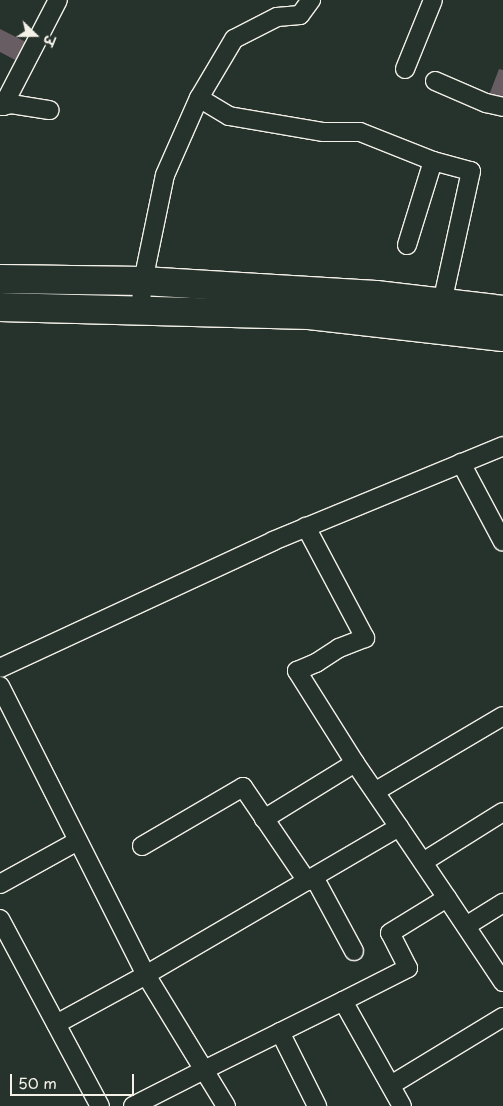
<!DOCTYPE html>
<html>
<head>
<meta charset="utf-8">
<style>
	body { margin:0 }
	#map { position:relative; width:503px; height:1106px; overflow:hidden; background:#26332d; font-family:"Playpen Sans","Playpen Sans Deva",sans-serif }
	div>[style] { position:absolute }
	.building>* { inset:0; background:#675d63 }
	.roads { filter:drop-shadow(1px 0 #f4f1e8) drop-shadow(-1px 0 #f4f1e8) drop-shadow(0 1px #f4f1e8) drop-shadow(0 -1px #f4f1e8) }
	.minor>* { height:18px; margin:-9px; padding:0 9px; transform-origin:9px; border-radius:9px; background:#26332d }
	.primary>* { height:28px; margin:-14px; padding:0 14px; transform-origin:14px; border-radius:14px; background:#26332d }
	span { translate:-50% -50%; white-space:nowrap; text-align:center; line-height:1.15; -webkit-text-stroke:4.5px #26332d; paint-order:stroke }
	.north { position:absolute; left:10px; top:10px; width:50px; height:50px; -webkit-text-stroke:4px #26332d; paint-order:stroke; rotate:112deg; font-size:14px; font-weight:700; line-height:20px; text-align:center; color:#f4f1e8 }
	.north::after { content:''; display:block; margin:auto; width:18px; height:22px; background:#f4f1e8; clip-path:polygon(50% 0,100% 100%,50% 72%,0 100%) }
	.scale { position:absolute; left:10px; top:1074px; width:124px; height:22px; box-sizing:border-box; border:2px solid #f4f1e8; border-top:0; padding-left:6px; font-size:15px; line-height:18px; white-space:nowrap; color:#f4f1e8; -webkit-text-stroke:4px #26332d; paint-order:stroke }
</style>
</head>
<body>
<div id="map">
	<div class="building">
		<div style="clip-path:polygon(0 29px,28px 43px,19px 62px,0 52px)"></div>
		<div style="clip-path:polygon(499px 69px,503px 70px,503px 102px,488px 98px)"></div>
	</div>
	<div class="roads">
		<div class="minor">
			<div style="left:405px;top:69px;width:74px;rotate:-67.9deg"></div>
			<div style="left:435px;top:81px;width:56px;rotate:23.3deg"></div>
			<div style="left:486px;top:103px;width:17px;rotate:13deg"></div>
			<div style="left:199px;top:98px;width:35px;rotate:31deg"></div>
			<div style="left:229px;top:116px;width:96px;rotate:9.6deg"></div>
			<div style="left:324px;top:132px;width:36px"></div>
			<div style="left:360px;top:132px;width:79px;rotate:21.7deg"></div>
			<div style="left:433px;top:161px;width:88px;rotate:107.2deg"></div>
			<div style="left:0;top:105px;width:3px;rotate:18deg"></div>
			<div style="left:3px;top:106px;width:119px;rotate:-62.6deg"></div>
			<div style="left:3px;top:106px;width:8px;rotate:-14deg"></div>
			<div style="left:11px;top:104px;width:39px;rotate:9deg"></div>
			<div style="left:433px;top:161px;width:39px;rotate:15deg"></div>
			<div style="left:471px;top:171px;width:135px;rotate:102.4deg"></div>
			<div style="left:140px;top:311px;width:30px;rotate:-84deg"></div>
			<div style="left:143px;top:281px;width:108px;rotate:-78.3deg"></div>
			<div style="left:165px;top:175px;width:84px;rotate:-66.2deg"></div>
			<div style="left:199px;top:98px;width:69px;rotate:-59.3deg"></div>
			<div style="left:234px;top:39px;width:48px;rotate:-27.1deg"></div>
			<div style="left:277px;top:17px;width:23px;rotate:-5deg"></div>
			<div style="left:300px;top:15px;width:19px;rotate:-54deg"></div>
			<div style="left:461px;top:463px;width:89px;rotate:62deg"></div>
			<div style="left:0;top:668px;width:301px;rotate:-24.9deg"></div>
			<div style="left:273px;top:541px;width:249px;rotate:-22.4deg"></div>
			<div style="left:0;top:686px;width:324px;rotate:63.2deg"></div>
			<div style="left:146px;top:975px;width:102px;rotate:151.4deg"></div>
			<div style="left:355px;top:763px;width:78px;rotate:55.5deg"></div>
			<div style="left:376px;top:791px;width:147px;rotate:-30.6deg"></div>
			<div style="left:264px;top:819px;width:107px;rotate:-31.6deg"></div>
			<div style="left:355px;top:763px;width:109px;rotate:-122.2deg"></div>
			<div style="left:297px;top:671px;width:21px;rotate:-23deg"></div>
			<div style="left:316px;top:663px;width:27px;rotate:-33deg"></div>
			<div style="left:339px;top:648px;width:28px;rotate:-21deg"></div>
			<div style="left:365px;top:638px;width:126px;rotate:-118deg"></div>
			<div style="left:142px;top:846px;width:117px;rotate:-30.3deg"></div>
			<div style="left:243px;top:787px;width:114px;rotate:55.8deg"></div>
			<div style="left:307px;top:881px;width:8px;rotate:-14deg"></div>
			<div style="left:315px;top:879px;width:82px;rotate:61.6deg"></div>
			<div style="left:423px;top:862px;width:94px;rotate:-32deg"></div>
			<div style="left:0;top:884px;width:89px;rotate:-28.9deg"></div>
			<div style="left:447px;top:898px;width:101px;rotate:56.3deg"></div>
			<div style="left:0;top:919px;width:212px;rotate:61.9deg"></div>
			<div style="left:466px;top:926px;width:44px;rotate:-31.9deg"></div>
			<div style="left:343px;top:1001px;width:120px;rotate:60.7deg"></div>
			<div style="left:280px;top:1032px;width:83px;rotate:63.4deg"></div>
			<div style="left:391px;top:1085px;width:131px;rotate:-31.3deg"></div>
			<div style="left:133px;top:1106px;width:80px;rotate:-26.9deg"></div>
			<div style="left:204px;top:1070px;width:155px;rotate:-26.4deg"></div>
			<div style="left:343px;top:1001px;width:73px;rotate:-26.9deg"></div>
			<div style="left:408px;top:968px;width:39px;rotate:-117deg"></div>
			<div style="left:390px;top:933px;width:67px;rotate:-31.6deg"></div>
			<div style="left:447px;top:898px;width:86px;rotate:-124.1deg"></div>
			<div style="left:399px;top:827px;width:293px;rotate:149.7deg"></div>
			<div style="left:146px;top:975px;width:111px;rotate:58.6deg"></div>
			<div style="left:204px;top:1070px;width:42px;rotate:58.6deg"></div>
		</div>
		<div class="primary">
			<div style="left:0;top:279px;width:143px;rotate:0.8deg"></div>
			<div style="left:143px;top:281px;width:115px;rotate:3.5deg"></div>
			<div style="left:258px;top:288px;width:118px;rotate:3.4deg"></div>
			<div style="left:376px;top:295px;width:128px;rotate:6.7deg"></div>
			<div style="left:0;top:307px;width:309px;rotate:1.5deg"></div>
			<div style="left:309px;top:315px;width:195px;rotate:6.5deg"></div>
		</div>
	</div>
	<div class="north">उ</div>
	<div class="scale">50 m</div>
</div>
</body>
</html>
